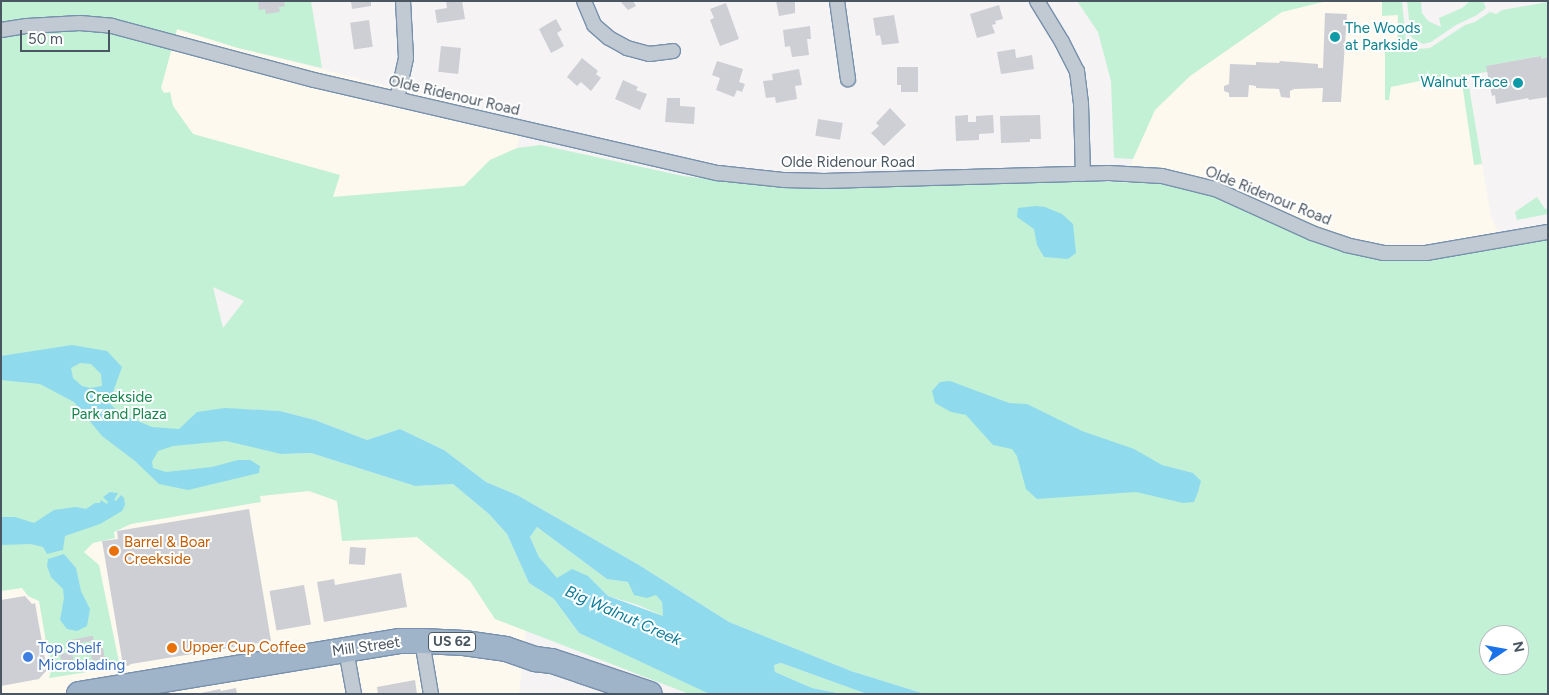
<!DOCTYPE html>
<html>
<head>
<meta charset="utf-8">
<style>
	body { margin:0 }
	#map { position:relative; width:1549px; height:695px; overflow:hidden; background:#f5f3f3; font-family:Figtree,sans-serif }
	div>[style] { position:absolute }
	.commercial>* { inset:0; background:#fdf9ef }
	.green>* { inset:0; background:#c3f1d5 }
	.water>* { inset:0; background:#90daee }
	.building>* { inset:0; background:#cdcfd5; transform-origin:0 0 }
	.roads { filter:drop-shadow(1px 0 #7690ad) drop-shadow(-1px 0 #7690ad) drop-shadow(0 1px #7690ad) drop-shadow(0 -1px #7690ad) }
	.minor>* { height:14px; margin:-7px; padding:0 7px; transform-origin:7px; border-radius:7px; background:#c1cad2 }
	.trunk>* { height:24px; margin:-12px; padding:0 12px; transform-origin:12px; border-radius:12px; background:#9fb4c9 }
	.dots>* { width:14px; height:14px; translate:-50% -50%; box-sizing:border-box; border:2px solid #fff; border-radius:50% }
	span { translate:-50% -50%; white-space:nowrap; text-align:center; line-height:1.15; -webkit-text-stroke:4px #fff; paint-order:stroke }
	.shield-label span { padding:1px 4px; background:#fff; border:1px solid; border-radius:4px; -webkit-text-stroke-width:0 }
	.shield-label { font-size:14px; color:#4a5661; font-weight:700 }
	.culture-label { font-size:15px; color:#0d838f }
	.left { translate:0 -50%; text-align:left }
	.right { translate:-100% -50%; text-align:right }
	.street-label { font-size:15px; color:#4a5661 }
	.park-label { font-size:15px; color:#17864f }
	.food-label { font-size:15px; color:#c56008 }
	.shop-label { font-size:15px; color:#366cbe }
	.water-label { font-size:16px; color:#0c7c9b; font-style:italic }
	.frame { position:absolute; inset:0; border:2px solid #4a5661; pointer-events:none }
	.north { position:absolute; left:1479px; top:625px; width:50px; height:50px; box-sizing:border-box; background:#fff; border:1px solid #b7bbc0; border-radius:50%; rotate:78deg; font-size:14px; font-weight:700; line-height:20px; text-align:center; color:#4a5661 }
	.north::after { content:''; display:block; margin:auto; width:18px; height:22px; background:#1a73e8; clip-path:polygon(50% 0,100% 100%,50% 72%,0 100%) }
	.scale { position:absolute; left:20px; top:30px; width:90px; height:22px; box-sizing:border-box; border:2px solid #4a5661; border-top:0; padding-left:6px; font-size:15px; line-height:18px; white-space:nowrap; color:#4a5661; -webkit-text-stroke:4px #fff; paint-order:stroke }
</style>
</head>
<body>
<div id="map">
	<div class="commercial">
		<div style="clip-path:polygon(1327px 1px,1398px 1px,1397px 58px,1464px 63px,1491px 216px,1504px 246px,1422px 261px,1379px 260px,1338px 250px,1228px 199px,1127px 182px,1133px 159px,1155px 110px,1190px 76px,1282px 12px)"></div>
		<div style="clip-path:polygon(177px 29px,238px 48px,523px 120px,517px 148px,490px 160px,464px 186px,332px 197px,340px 175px,193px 134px,161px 88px)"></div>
		<div style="clip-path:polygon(309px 491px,337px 501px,343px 541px,417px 537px,470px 581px,495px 619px,526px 631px,519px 694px,1px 694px,1px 591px,22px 588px,28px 596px,39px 601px,51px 671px,49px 678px,120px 667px,111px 624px,83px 552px,93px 542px,114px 538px,114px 532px,131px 524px,260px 502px,260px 496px)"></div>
	</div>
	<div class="green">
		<div style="clip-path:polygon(evenodd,1px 1px,311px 1px,322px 68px,238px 48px,177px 29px,161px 88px,164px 93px,170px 92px,173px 106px,193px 134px,340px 175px,333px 197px,464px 186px,490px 160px,517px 148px,541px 145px,683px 176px,763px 185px,854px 188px,1089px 181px,1165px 184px,1228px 199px,1338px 250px,1379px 260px,1422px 261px,1548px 237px,1548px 694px,925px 694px,851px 671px,729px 622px,639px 565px,517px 495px,486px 482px,444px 450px,400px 429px,367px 440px,315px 420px,280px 411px,240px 409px,281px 454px,311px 453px,415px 486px,453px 484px,489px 514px,507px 534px,529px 583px,554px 599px,579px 633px,710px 694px,689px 694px,495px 619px,470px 581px,417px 537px,342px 541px,337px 501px,309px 491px,260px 496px,261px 502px,131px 524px,114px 532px,115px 538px,93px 543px,84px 552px,99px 565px,120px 667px,49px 678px,51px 671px,39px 601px,28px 596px,22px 588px,1px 591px,1px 1px,213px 287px,244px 301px,223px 328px,213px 287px,1px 1px,1489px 635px,1519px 635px,1519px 665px,1489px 665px,1489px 635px)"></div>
		<div style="clip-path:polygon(1077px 1px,1327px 1px,1282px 12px,1190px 76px,1155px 110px,1133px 159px,1114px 158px,1111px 81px,1098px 32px)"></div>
		<div style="clip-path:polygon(1382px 1px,1402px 1px,1405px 34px,1409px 44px,1417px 49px,1430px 48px,1465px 25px,1475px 22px,1490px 12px,1496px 14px,1502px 10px,1548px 2px,1548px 57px,1541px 59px,1540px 56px,1487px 66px,1487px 72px,1467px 75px,1482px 164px,1474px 165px,1462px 83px,1450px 85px,1448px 75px,1391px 87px,1389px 100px,1385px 100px,1385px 51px,1397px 50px,1398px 15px,1382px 16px)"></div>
		<div style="clip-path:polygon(1407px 1px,1421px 1px,1422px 13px,1428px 21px,1441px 27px,1439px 18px,1462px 8px,1470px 1px,1483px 1px,1486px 8px,1477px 15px,1456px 25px,1431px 42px,1423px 44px,1411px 37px)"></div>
		<div style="clip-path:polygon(1537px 197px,1545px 209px,1548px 208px,1548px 214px,1517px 220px,1515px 212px)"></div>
		<div style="clip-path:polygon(537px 527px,607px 579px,629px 582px,656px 594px,662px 602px,663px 616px,638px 605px,608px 596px,588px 576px,557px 579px,539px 557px,530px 537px)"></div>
		<div style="clip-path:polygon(781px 663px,814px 675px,867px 694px,842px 694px,812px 688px,775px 672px,774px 665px)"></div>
	</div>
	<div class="water">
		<div style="clip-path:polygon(1035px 206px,1045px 207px,1062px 214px,1073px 224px,1076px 253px,1068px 259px,1044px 257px,1037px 245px,1034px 229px,1017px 217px,1018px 208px)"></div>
		<div style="clip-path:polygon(evenodd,72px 345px,107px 351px,122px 367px,109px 403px,121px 414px,152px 427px,179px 429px,197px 412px,225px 408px,280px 411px,315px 420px,367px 440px,400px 429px,444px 450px,486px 482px,517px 495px,639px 565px,729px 622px,851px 671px,925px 694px,867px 694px,781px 663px,774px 665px,775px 672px,812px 688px,842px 694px,710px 694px,703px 691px,579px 633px,554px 599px,529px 583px,507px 534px,489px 514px,453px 484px,415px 486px,311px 453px,281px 454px,226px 441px,173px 446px,158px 451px,152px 462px,153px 468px,166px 472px,212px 467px,238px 460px,250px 460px,260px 466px,259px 473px,188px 490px,159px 484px,135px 461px,102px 436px,74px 402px,40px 384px,1px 380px,1px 356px,72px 345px,80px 363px,91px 364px,101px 374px,102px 386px,90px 388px,82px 386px,73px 378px,71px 368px,80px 363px,72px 345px,537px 527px,607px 579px,628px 582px,634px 595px,647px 598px,656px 595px,662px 602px,663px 616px,608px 596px,588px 576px,572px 569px,557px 578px,539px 557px,530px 537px,537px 527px)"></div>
		<div style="clip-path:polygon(950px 381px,1009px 403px,1027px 404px,1082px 431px,1134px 449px,1162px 465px,1193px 473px,1201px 481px,1198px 492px,1194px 502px,1183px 503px,1136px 492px,1037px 499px,1026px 489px,1017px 456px,1012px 449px,993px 445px,966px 415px,951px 412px,935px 403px,932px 391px,940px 382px)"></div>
		<div style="clip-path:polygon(110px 492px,118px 493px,114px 500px,116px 501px,121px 495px,124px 498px,125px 505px,122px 511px,100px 524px,65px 536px,63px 550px,47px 554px,43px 547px,31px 544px,1px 545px,1px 517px,15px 517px,34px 523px,54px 510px,76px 507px,86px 509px,95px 503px,100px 503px,101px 500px,107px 504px,108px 502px,103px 497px)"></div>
		<div style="clip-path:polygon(64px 554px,76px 568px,81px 591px,90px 609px,87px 626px,77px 631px,67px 629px,60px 620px,64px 598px,63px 589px,51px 577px,47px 566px,48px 559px)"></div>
	</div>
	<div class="building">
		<div style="clip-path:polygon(258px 1px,284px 1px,285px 6px,279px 7px,280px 12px,266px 14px,265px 9px,259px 10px)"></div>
		<div style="clip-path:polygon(351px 1px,371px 1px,371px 6px,352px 9px)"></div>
		<div style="clip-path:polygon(446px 1px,462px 1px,465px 19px,437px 23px,435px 10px,447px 8px)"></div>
		<div style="clip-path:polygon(620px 1px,633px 1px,636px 6px,628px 10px)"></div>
		<div style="clip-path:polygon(776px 1px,795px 1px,795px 13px,779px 16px)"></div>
		<div style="clip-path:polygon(726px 3px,739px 39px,720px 46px,710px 20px,714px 18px,710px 9px)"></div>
		<div style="clip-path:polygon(999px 5px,1003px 19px,995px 21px,996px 24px,992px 25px,995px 33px,977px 38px,970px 14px)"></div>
		<div style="clip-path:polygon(1325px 13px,1347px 14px,1341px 102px,1322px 102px,1323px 88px,1294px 89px,1290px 91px,1290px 98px,1281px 97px,1279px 89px,1256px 88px,1256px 86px,1249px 85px,1248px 97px,1229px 97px,1229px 93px,1224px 91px,1224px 86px,1229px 84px,1230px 64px,1256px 65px,1256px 62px,1279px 63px,1280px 61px,1318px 64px,1318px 68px,1323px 68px)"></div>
		<div style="clip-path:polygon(894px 15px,899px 43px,882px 45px,880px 35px,876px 36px,873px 18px)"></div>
		<div style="clip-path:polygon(556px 19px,562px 30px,557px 33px,564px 46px,551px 53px,539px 29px)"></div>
		<div style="left:369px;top:20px;width:27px;height:19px;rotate:82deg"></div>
		<div style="clip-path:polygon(810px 26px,811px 39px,807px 39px,809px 55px,792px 57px,790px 46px,785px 47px,783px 30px)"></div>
		<div style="left:441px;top:46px;width:20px;height:26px;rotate:6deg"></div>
		<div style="clip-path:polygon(1015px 49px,1016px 58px,1032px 55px,1034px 69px,1001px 74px,997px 52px)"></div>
		<div style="clip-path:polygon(1541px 56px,1541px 59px,1548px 57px,1548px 97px,1529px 100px,1528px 98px,1496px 104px,1495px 95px,1492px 96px,1486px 66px)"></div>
		<div style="clip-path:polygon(582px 58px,598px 71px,596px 74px,601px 78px,591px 91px,581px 82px,577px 86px,567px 77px)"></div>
		<div style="clip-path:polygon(717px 61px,743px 69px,739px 82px,745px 84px,742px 92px,737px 90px,734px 97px,716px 90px,720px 78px,712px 75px)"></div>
		<div style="clip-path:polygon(897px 67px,918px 67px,918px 92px,901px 92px,901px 85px,897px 85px)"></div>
		<div style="clip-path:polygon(799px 69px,802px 85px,795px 86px,797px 99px,776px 103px,775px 97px,766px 98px,763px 81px,773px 80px,772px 74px)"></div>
		<div style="clip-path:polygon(623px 80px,638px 87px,636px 90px,647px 94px,640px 110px,615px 99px)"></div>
		<div style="clip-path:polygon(667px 98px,680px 98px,680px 106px,695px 107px,694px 124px,665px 122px)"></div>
		<div style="clip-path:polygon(890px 108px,906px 125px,884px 146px,871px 133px,879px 126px,876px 123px)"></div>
		<div style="clip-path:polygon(968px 115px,968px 122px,976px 122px,976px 116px,993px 115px,994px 133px,979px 134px,979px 140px,956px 141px,955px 116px)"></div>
		<div style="clip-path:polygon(1040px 115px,1041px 139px,1030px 139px,1030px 142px,1001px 143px,1000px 116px)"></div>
		<div style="left:818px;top:119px;width:25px;height:17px;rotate:9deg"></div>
		<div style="clip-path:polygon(249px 509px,271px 641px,131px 664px,128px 666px,121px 665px,122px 659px,102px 541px,118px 539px,117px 531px)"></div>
		<div style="left:350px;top:547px;width:16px;height:17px;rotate:4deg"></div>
		<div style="clip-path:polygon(401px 573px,407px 607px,324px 622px,317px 582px,334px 579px,335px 585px)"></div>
		<div style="left:304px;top:585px;width:40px;height:35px;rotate:80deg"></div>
		<div style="clip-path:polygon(25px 596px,32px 604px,35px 603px,47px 670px,39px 679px,1px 686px,1px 600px)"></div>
		<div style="clip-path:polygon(91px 636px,93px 636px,94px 643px,91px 641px,69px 645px,70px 648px,67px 648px,66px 641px)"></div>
		<div style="left:103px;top:648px;width:11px;height:13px;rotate:80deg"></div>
		<div style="left:72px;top:652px;width:12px;height:12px;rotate:81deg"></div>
		<div style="clip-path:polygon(415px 680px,417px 694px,378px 694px,377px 687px)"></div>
		<div style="clip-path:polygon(236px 688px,237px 694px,196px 694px,220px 689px,221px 691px)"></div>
	</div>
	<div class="roads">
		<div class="minor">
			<div style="left:584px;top:1px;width:26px;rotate:67deg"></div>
			<div style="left:594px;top:25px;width:20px;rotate:41deg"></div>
			<div style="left:609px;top:38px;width:21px;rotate:29deg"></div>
			<div style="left:627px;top:48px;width:23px;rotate:15deg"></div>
			<div style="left:649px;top:54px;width:24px;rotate:-7deg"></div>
			<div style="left:837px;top:1px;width:79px;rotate:82deg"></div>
			<div style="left:1037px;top:1px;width:48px;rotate:58.6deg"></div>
			<div style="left:1062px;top:42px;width:33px;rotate:63deg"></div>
			<div style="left:1077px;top:71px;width:33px;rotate:83deg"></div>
			<div style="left:1081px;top:104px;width:70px;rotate:88.4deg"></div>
			<div style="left:1px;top:30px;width:26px;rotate:-9deg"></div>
			<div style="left:27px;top:26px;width:53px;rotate:-3.2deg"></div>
			<div style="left:80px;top:23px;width:32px;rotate:5deg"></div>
			<div style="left:112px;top:26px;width:209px;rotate:15deg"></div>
			<div style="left:314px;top:80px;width:415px;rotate:13deg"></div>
			<div style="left:718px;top:173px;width:65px;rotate:6.1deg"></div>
			<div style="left:783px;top:180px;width:41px;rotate:1.4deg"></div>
			<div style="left:824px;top:181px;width:285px;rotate:-1.6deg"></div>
			<div style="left:1109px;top:173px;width:53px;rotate:3.2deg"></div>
			<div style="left:1162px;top:176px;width:55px;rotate:13.8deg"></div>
			<div style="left:1215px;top:189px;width:107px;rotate:24.4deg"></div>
			<div style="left:1312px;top:233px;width:36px;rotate:19deg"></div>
			<div style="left:1346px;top:245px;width:38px;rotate:12deg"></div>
			<div style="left:1383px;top:253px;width:43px"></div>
			<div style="left:1426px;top:253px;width:124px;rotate:-9.8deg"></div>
			<div style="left:397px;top:99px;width:42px;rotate:-77.6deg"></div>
			<div style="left:406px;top:58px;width:57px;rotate:-93deg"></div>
			<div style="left:422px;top:641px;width:54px;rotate:80.4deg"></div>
			<div style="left:346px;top:650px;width:45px;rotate:79.7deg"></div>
		</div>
		<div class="trunk">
			<div style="left:79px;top:694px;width:324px;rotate:-9.4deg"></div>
			<div style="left:399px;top:641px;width:23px"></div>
			<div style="left:422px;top:641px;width:42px;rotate:2.7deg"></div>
			<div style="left:464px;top:643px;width:42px;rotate:8.1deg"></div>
			<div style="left:506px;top:649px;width:31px;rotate:19deg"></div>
			<div style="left:535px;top:659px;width:17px;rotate:7deg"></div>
			<div style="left:552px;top:661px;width:103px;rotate:18.6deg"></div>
		</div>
	</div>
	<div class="dots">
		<div style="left:1335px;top:37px;background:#0f9aa8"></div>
		<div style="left:1518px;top:83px;background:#0f9aa8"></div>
		<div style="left:114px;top:551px;background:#e8710a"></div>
		<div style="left:172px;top:648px;background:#e8710a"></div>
		<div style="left:28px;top:657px;background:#3f7fe0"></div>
	</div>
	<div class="shield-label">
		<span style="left:452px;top:642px">US 62</span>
	</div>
	<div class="culture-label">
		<span class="left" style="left:1345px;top:37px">The Woods<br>at Parkside</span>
		<span class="right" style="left:1508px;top:83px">Walnut Trace</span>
	</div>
	<div class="street-label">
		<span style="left:454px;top:96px;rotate:13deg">Olde Ridenour Road</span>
		<span style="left:848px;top:163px">Olde Ridenour Road</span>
		<span style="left:1268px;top:196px;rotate:22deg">Olde Ridenour Road</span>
		<span style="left:366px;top:647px;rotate:-8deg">Mill Street</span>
	</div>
	<div class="park-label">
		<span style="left:119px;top:406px">Creekside<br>Park and Plaza</span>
	</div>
	<div class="food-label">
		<span class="left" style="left:124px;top:551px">Barrel &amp; Boar<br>Creekside</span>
		<span class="left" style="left:182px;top:648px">Upper Cup Coffee</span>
	</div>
	<div class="shop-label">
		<span class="left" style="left:38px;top:657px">Top Shelf<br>Microblading</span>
	</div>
	<div class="water-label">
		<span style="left:623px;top:616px;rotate:24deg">Big Walnut Creek</span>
	</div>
	<div class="frame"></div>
	<div class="north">N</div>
	<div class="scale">50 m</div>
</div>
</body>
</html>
